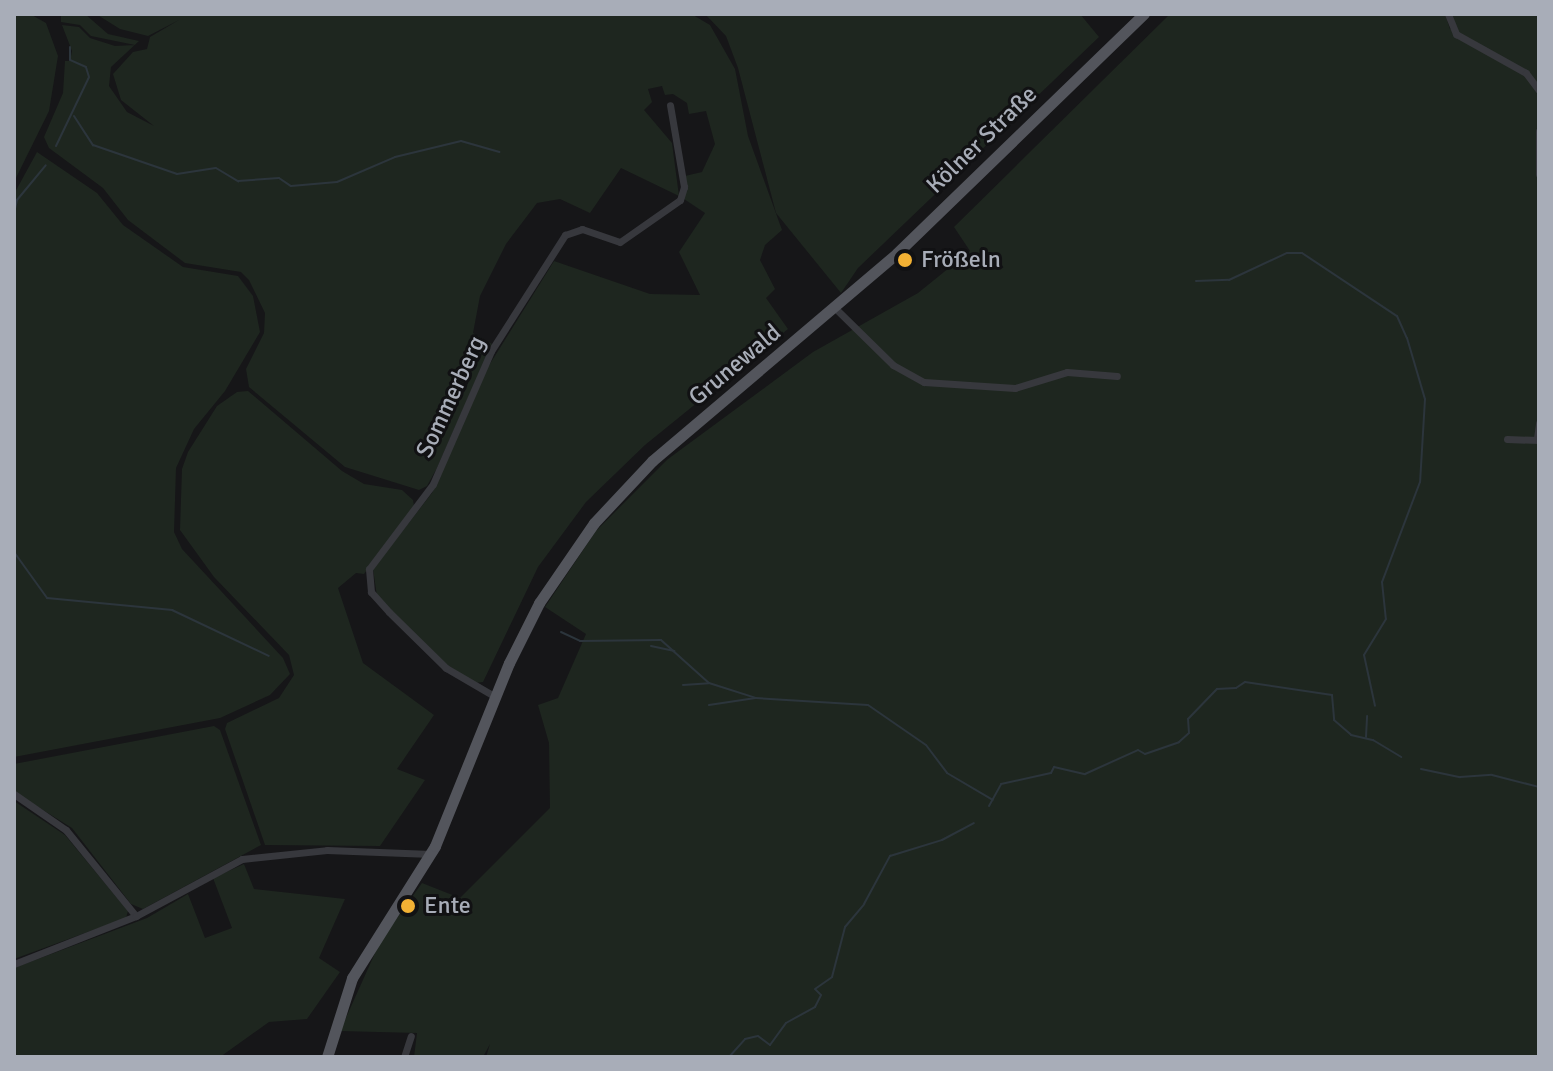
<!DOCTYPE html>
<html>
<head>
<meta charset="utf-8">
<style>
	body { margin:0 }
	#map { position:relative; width:1553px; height:1071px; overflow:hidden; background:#161618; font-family:Signika,sans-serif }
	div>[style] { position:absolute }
	.green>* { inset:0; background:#1e261f }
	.stream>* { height:2px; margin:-1px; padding:0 1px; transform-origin:1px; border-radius:1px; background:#2c353c }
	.street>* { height:7px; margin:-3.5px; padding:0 3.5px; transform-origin:3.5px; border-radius:3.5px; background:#37383d }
	.primary>* { height:11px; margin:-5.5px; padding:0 5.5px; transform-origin:5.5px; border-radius:5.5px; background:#53555c }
	.dots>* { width:22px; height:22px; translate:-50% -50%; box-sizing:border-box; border:4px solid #111113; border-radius:50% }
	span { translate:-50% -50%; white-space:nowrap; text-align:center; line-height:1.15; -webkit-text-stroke:6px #111113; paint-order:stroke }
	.street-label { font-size:24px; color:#a8adb8 }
	.poi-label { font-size:24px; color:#a8adb8 }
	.left { translate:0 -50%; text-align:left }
	.frame { position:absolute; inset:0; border:16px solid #a8adb8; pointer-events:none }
</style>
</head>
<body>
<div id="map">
	<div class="green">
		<div style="clip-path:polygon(14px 14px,30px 14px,46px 23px,58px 56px,49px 111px,14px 182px)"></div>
		<div style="clip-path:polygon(61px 14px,85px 14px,108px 34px,139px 41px,111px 67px,109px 86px,127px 112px,154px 126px,121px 100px,113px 74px,133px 52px,147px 49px,150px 37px,179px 20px,148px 36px,120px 29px,96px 14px,693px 15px,710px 25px,735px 69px,748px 136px,782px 230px,765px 245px,760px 260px,775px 289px,766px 298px,788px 329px,645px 445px,586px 502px,538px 567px,483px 682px,475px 683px,446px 664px,377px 596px,373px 569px,432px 493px,488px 367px,554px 261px,650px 294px,700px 295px,679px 252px,705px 213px,684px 199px,685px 176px,702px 172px,715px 144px,706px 111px,689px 114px,687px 103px,673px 94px,665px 95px,662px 86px,648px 89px,652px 102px,644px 110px,672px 143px,679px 196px,621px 168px,590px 213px,560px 199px,537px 203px,506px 244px,480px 296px,473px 333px,492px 344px,437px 468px,427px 486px,419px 490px,345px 467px,249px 387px,246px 369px,264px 333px,265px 313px,249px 280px,241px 272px,185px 263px,128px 220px,103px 188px,49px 148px,44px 137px,63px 93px,65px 61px,70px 61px,72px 51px,62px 25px,79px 27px,90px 38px,115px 46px,135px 45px,91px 36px,80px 25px,61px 22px)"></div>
		<div style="clip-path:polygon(705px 14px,1080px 14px,1099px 37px,858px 268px,841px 293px,776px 213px,738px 68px,726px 36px)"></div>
		<div style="clip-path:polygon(1170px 14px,1445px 14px,1450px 29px,1456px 26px,1452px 14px,1539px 14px,1539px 1057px,486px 1057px,490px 1044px,483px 1057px,414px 1057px,417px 1033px,340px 1031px,380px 942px,422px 883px,460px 898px,550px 808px,549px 743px,538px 705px,558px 698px,586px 634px,545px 607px,596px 531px,668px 459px,813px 352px,918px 293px,970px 251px,954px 227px)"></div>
		<div style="clip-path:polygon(37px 152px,97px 193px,123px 225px,183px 267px,238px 276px,253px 296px,260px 332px,225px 391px,194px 429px,176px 468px,174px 532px,182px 549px,283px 658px,290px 674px,270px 695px,220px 718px,14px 757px,14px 194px)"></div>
		<div style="clip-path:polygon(248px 391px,342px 471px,364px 484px,402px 490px,413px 500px,414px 506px,364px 574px,356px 573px,338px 588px,363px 663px,434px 715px,397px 769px,425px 780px,380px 846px,265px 845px,225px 729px,227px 723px,279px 698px,294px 675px,289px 655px,214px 577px,180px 530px,182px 469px,188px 452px,217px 406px,237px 392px)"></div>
		<div style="clip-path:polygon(214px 726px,220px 730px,261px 845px,143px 909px,131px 904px,72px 828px,14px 792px,14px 764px)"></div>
		<div style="clip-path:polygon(14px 801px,65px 835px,128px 911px,126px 918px,14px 959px)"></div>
		<div style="clip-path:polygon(244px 864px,254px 889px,345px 899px,319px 958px,340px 972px,307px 1019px,269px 1022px,220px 1057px,14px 1057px,14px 968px,147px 918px,188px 894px,205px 938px,232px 928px,213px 878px)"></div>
	</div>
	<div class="stream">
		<div style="left:74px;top:116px;width:35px;rotate:57deg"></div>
		<div style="left:93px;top:145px;width:89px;rotate:19deg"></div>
		<div style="left:177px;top:174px;width:39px;rotate:-9deg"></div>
		<div style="left:216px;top:168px;width:26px;rotate:31deg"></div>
		<div style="left:238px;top:181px;width:41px;rotate:-4.2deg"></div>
		<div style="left:279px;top:178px;width:14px;rotate:34deg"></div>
		<div style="left:291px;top:186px;width:46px;rotate:-5deg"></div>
		<div style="left:337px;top:182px;width:63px;rotate:-23.3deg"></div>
		<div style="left:395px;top:157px;width:68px;rotate:-13.6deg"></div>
		<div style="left:461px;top:141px;width:40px;rotate:16deg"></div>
		<div style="left:56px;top:146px;width:76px;rotate:-64.4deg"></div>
		<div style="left:89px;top:77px;width:10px;rotate:-107deg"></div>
		<div style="left:86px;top:67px;width:17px;rotate:-156deg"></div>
		<div style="left:70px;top:60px;width:13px;rotate:-90deg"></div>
		<div style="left:14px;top:213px;width:13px;rotate:-77deg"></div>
		<div style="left:17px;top:200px;width:45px;rotate:-50.4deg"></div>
		<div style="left:1196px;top:281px;width:33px;rotate:-2deg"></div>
		<div style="left:1229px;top:280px;width:64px;rotate:-25deg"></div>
		<div style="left:1287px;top:253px;width:15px"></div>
		<div style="left:1302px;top:253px;width:114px;rotate:33.6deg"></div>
		<div style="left:1397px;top:316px;width:24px;rotate:66deg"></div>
		<div style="left:1407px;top:338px;width:64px;rotate:73.6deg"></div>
		<div style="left:1425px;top:399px;width:83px;rotate:93.4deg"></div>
		<div style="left:1420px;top:482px;width:107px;rotate:110.8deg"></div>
		<div style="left:1382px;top:582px;width:37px;rotate:84deg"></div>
		<div style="left:1386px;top:619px;width:42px;rotate:121.4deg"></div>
		<div style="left:1364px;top:655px;width:52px;rotate:77.8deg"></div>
		<div style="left:14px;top:552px;width:57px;rotate:54.3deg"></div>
		<div style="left:47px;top:598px;width:126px;rotate:5.5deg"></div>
		<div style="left:172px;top:610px;width:107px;rotate:25.4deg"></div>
		<div style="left:561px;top:632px;width:21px;rotate:25deg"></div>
		<div style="left:580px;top:641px;width:81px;rotate:-0.7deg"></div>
		<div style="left:661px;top:640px;width:64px;rotate:41.9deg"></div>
		<div style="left:709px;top:683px;width:49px;rotate:17.7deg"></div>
		<div style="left:756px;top:698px;width:112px;rotate:3.6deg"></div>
		<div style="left:868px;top:705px;width:70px;rotate:34.6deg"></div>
		<div style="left:926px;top:745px;width:35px;rotate:53deg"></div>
		<div style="left:947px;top:773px;width:53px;rotate:30.4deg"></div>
		<div style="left:651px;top:646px;width:24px;rotate:12deg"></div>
		<div style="left:683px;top:685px;width:26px;rotate:-4deg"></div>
		<div style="left:709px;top:705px;width:47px;rotate:-8.7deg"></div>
		<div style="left:1366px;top:737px;width:21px;rotate:-87deg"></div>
		<div style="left:1421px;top:769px;width:40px;rotate:12deg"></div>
		<div style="left:1460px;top:777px;width:32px;rotate:-4deg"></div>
		<div style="left:1492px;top:775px;width:49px;rotate:14.3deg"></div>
		<div style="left:989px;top:806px;width:25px;rotate:-61deg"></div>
		<div style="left:1001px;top:784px;width:51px;rotate:-12.4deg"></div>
		<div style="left:1051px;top:773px;width:7px;rotate:-63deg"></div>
		<div style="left:1054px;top:767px;width:32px;rotate:13deg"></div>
		<div style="left:1085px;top:774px;width:58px;rotate:-24.4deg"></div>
		<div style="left:1138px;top:750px;width:8px;rotate:30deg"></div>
		<div style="left:1145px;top:754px;width:36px;rotate:-19deg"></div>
		<div style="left:1179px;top:742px;width:13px;rotate:-42deg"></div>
		<div style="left:1189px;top:733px;width:14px;rotate:-94deg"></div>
		<div style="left:1188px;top:719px;width:42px;rotate:-46deg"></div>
		<div style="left:1217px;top:689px;width:19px;rotate:-3deg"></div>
		<div style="left:1236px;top:688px;width:11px;rotate:-34deg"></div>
		<div style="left:1245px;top:682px;width:88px;rotate:8.5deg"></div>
		<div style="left:1332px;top:695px;width:25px;rotate:85deg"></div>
		<div style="left:1334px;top:720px;width:23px;rotate:41deg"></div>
		<div style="left:1351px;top:735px;width:23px;rotate:13deg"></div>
		<div style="left:1373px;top:740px;width:33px;rotate:31deg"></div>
		<div style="left:729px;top:1057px;width:24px;rotate:-48deg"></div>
		<div style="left:745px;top:1039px;width:13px;rotate:-13deg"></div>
		<div style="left:758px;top:1036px;width:15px;rotate:37deg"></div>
		<div style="left:770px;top:1045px;width:27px;rotate:-54deg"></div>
		<div style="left:786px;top:1023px;width:33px;rotate:-29deg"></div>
		<div style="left:815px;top:1007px;width:13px;rotate:-63deg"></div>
		<div style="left:821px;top:995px;width:8px;rotate:-135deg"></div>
		<div style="left:815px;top:989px;width:21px;rotate:-35deg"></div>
		<div style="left:832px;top:977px;width:52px;rotate:-75.4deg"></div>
		<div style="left:845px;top:927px;width:30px;rotate:-50deg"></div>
		<div style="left:864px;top:904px;width:55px;rotate:-61.6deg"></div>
		<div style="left:890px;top:856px;width:54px;rotate:-17.1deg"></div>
		<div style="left:942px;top:840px;width:36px;rotate:-28deg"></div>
	</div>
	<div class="street">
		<div style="left:1448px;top:14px;width:22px;rotate:68deg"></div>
		<div style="left:1456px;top:34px;width:80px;rotate:29.1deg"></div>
		<div style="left:1526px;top:73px;width:21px;rotate:53deg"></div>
		<div style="left:1539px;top:131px;width:43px;rotate:90deg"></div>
		<div style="left:836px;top:309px;width:80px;rotate:44.5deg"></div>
		<div style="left:893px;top:365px;width:35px;rotate:29deg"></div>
		<div style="left:924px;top:382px;width:91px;rotate:3.8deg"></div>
		<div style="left:1015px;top:388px;width:54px;rotate:-17.1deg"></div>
		<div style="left:1067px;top:372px;width:50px;rotate:4.6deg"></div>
		<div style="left:1537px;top:438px;width:15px;rotate:-82deg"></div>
		<div style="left:1507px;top:439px;width:32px;rotate:2deg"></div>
		<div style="left:494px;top:696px;width:56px;rotate:-149.7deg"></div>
		<div style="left:446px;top:668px;width:80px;rotate:-135.5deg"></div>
		<div style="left:389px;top:612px;width:27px;rotate:-132deg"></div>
		<div style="left:371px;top:592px;width:23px;rotate:-95deg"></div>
		<div style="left:369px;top:569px;width:106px;rotate:-53deg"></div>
		<div style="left:433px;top:484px;width:145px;rotate:-66.4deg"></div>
		<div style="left:491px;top:351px;width:138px;rotate:-57.5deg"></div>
		<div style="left:565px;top:235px;width:18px;rotate:-19deg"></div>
		<div style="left:582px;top:229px;width:40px;rotate:18.9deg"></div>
		<div style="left:620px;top:242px;width:73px;rotate:-35deg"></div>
		<div style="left:680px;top:200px;width:14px;rotate:-73deg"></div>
		<div style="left:684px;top:187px;width:83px;rotate:-99.7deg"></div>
		<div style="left:14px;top:794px;width:63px;rotate:34.7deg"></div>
		<div style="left:66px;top:830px;width:111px;rotate:50.9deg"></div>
		<div style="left:14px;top:964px;width:131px;rotate:-21.5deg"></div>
		<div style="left:136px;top:916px;width:120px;rotate:-28.3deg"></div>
		<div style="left:242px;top:859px;width:85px;rotate:-6deg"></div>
		<div style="left:327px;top:850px;width:104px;rotate:2.2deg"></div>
		<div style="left:404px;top:1057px;width:22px;rotate:-72deg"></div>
	</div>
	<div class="primary">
		<div style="left:327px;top:1057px;width:83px;rotate:-72.4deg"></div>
		<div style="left:352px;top:978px;width:156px;rotate:-57.8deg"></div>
		<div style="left:435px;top:846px;width:197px;rotate:-68deg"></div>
		<div style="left:509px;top:663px;width:67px;rotate:-63.4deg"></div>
		<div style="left:539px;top:603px;width:97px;rotate:-55.5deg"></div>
		<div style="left:594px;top:523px;width:85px;rotate:-46.9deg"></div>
		<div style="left:652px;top:461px;width:321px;rotate:-40.3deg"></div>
		<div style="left:897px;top:253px;width:344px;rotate:-44.1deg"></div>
	</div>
	<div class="dots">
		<div style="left:905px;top:260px;background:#f2b134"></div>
		<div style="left:408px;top:906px;background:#f2b134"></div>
	</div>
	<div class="street-label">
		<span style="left:982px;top:140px;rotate:-44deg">Kölner Straße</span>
		<span style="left:735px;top:365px;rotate:-40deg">Grunewald</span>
		<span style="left:451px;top:397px;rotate:-65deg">Sommerberg</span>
	</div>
	<div class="poi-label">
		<span class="left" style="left:921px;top:260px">Frößeln</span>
		<span class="left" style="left:424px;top:906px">Ente</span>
	</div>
	<div class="frame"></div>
</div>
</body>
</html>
